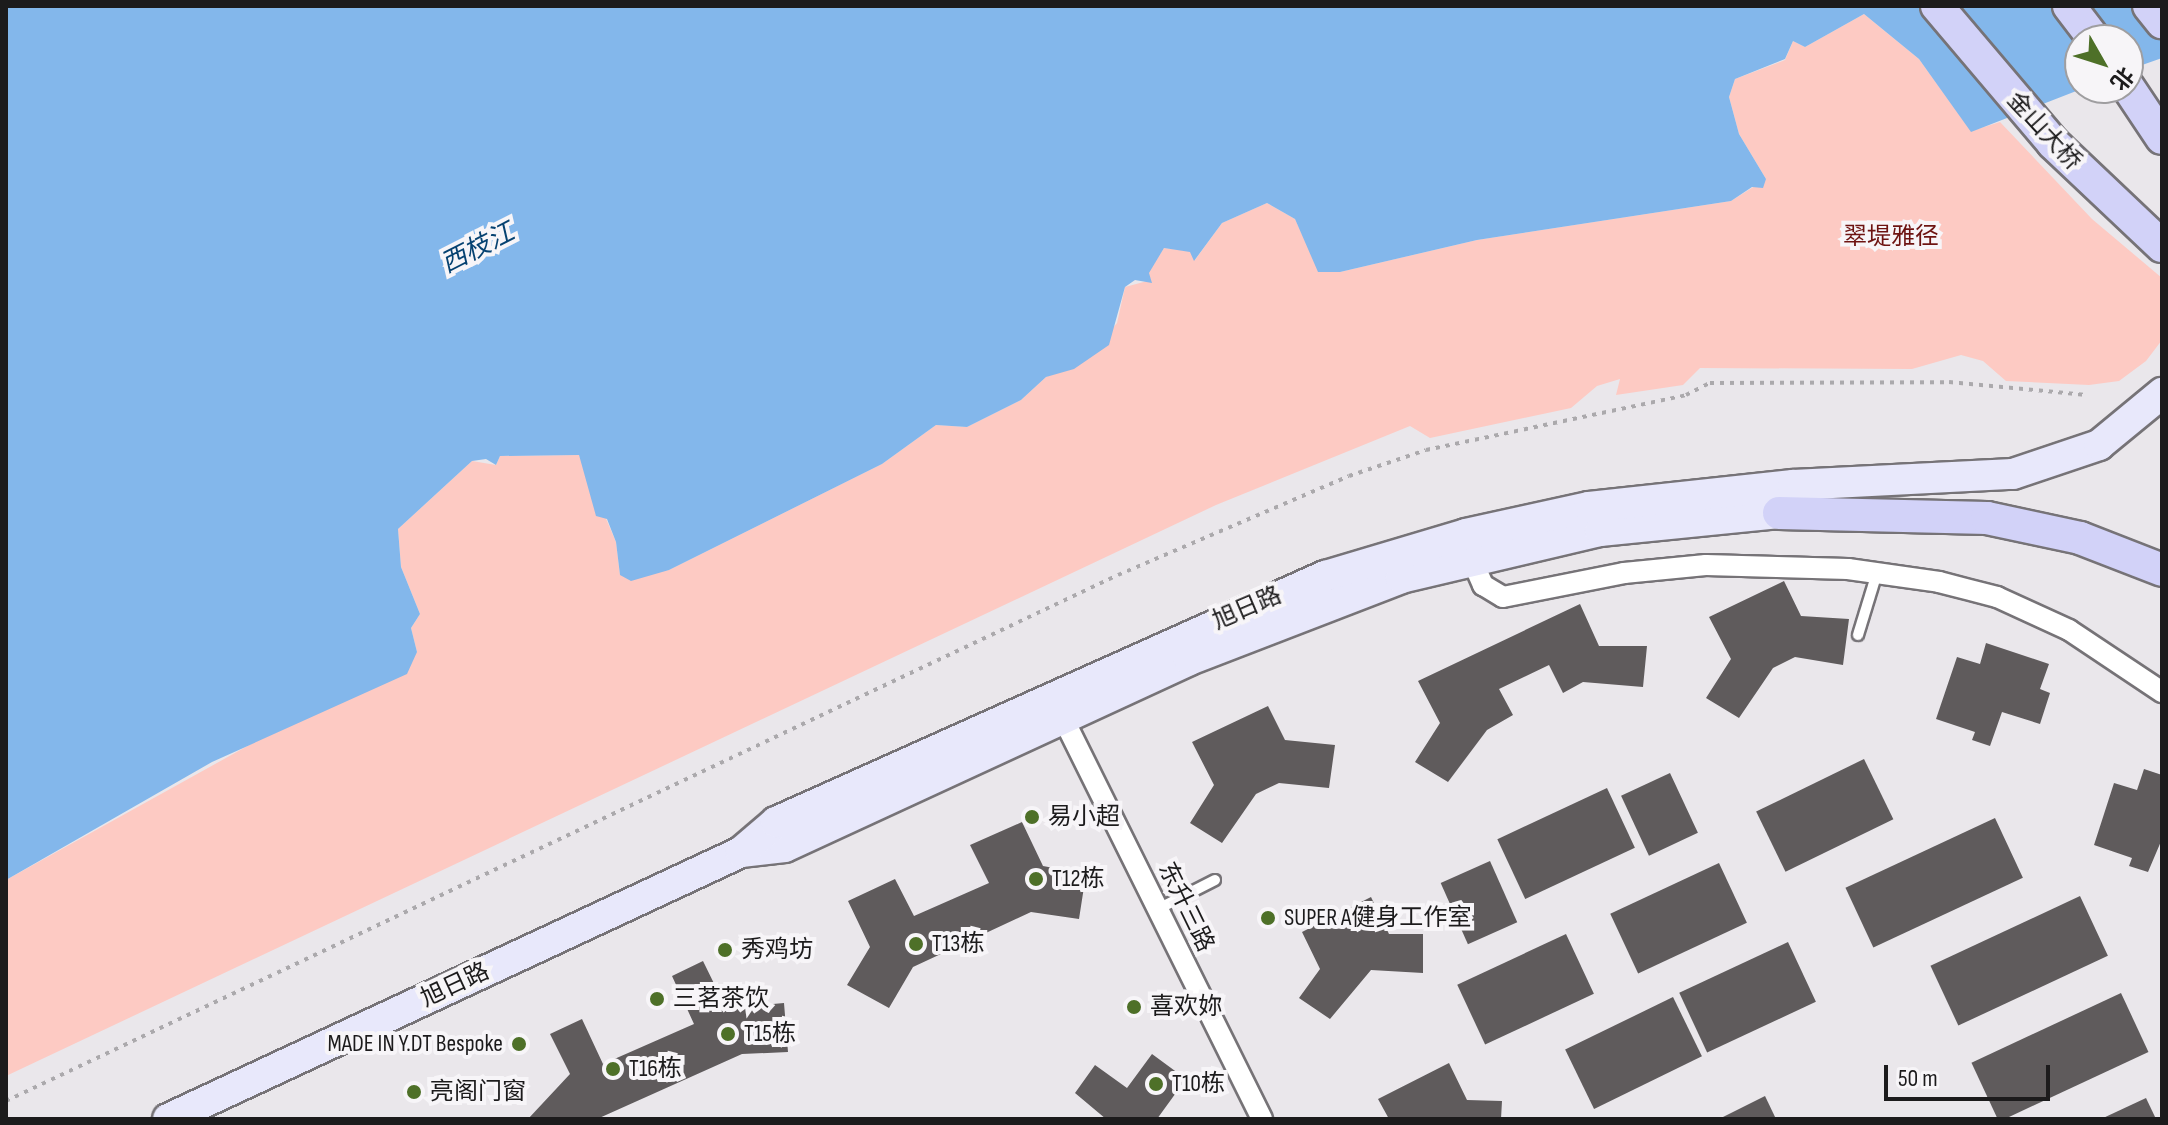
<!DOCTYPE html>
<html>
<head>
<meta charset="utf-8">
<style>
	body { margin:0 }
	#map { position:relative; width:2168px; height:1125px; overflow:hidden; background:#eae7eb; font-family:"Sofia Sans Condensed","Noto Sans SC",sans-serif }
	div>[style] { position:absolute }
	.green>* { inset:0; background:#fdcac3 }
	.water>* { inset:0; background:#83b7eb }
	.building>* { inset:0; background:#5f5b5c; transform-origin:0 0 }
	.path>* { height:4px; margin-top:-2px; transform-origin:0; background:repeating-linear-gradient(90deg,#aba9ac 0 4px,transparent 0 10px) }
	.roads { filter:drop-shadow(2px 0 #767377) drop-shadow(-2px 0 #767377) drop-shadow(0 2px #767377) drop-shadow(0 -2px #767377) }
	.lane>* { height:10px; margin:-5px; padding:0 5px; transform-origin:5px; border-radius:5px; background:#fff }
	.street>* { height:20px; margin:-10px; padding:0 10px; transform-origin:10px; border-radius:10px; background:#fff }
	.secondary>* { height:30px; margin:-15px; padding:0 15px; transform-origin:15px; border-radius:15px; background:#e8e8fb }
	.primary>* { height:32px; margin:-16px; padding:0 16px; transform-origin:16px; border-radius:16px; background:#d2d2f8 }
	.dots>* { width:22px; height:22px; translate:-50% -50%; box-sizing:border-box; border:4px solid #f7f5f8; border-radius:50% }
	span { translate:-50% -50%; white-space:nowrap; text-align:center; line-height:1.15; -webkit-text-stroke:8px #f7f5f8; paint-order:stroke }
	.street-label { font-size:24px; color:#1c1b1c }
	.park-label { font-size:24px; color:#6d1311 }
	.poi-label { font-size:24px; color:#1c1b1c }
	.left { translate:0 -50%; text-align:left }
	.right { translate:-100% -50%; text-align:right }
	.water-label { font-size:26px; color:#064271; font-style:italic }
	.frame { position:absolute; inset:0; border:8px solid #1c1b1c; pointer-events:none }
	.north { position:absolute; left:2064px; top:24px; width:80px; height:80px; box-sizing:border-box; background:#f7f5f8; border:2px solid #9f9ea0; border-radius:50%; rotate:129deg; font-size:22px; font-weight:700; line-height:32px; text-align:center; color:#1c1b1c }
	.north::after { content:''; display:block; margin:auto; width:28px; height:36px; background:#4e7028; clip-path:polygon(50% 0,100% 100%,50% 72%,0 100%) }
	.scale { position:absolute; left:1884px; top:1065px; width:166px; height:36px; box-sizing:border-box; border:4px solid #1c1b1c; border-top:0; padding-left:10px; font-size:24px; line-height:28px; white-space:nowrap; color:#1c1b1c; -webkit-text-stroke:6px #f7f5f8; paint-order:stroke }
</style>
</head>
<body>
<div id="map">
	<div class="green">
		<div style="clip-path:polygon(1864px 14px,1919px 59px,1971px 131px,2000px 122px,2092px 219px,2162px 278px,2162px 340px,2146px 361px,2119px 381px,2089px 385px,2006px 381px,1983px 361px,1961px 355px,1912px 369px,1700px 368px,1683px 385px,1616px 395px,1620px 379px,1597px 386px,1571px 408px,1430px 438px,1410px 426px,1216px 505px,6px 1076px,6px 880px,417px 652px,411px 628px,420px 614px,401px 567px,398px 529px,472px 461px,496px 465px,500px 456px,579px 455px,616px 542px,620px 575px,669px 570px,882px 464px,936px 425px,967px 427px,1021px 400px,1046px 377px,1088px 358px,1117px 323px,1125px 287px,1151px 280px,1148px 273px,1164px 248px,1190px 251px,1195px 260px,1222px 223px,1267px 203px,1295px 219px,1319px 271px,1340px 272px,1477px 240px,1731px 201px,1766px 179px,1739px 134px,1729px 97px,1735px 79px,1785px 60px,1793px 41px,1805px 47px)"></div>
	</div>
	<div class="water">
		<div style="clip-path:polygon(6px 6px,2162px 6px,2162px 58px,2128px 70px,2128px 40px,2080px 40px,2084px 88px,1971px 132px,1919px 59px,1864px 14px,1805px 47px,1793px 41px,1785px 59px,1735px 79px,1729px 97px,1739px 134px,1766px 179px,1763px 188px,1752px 187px,1731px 201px,1477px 240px,1340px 272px,1318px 272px,1295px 219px,1267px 203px,1222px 223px,1194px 261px,1190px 252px,1164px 248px,1149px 273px,1152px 283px,1135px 280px,1125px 287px,1109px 345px,1074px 369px,1046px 377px,1021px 400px,967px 427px,936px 425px,882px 464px,669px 570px,631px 581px,620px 575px,616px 542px,607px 519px,596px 516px,579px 455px,500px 456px,496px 465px,486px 459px,472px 461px,398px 529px,401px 567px,420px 614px,411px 628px,417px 652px,407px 674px,212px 762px,6px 880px)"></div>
	</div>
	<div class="building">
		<div style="clip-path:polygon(1784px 581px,1801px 616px,1849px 619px,1843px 665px,1795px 657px,1773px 668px,1739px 718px,1706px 698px,1731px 659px,1709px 617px)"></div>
		<div style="clip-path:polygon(1580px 604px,1599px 646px,1647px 646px,1643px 687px,1583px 682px,1563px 693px,1549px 665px,1499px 689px,1513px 715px,1487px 730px,1448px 782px,1415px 762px,1440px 723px,1418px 681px)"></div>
		<div style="clip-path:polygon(1986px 643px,2049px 664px,2040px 689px,2050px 693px,2040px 724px,2002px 712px,1990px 746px,1972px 740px,1975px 732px,1936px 719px,1957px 657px,1980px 664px)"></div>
		<div style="clip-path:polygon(1268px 706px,1285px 740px,1335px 745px,1329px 788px,1279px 783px,1256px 794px,1222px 843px,1190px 823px,1214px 785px,1192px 742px)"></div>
		<div style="left:1864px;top:759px;width:67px;height:120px;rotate:64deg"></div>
		<div style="clip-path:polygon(2144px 769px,2162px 775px,2162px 839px,2148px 872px,2129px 866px,2132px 858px,2094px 845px,2114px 783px,2137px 790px)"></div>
		<div style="left:1670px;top:773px;width:66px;height:54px;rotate:65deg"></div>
		<div style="left:1607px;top:788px;width:66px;height:121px;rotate:65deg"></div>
		<div style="left:1995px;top:818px;width:66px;height:165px;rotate:65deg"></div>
		<div style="clip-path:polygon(1022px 822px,1043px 866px,1086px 874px,1079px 919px,1031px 912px,913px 967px,889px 1008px,847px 985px,870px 947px,848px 901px,895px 879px,914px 916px,989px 883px,970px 845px)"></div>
		<div style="left:1490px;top:861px;width:67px;height:54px;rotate:66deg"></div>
		<div style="left:1719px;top:863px;width:66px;height:120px;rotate:65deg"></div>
		<div style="left:2080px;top:896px;width:66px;height:165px;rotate:65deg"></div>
		<div style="clip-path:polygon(1371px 897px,1389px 934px,1423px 934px,1423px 973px,1371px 970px,1330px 1019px,1299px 998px,1320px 969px,1302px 932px)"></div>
		<div style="left:1566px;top:934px;width:66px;height:120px;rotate:65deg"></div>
		<div style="left:1788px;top:942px;width:66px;height:120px;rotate:65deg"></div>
		<div style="clip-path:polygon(703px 961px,726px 1008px,784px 1003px,788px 1052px,742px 1054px,597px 1119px,528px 1119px,570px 1074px,550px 1034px,582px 1019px,603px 1064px,694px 1024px,672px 976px)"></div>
		<div style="left:2121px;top:993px;width:65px;height:165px;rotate:65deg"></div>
		<div style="left:1673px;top:997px;width:66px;height:120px;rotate:64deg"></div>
		<div style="clip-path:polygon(1152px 1054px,1186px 1079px,1157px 1119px,1106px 1119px,1075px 1093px,1095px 1065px,1127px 1088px)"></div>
		<div style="clip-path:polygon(1449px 1063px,1467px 1100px,1502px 1101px,1501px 1119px,1389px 1119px,1378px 1099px)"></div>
		<div style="clip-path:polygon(1765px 1096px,1776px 1119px,1719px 1119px)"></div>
		<div style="clip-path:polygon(2146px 1098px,2156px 1119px,2101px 1119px)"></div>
	</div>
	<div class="path">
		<div style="left:6px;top:1101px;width:1230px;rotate:-25.32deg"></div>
		<div style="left:1118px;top:575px;width:251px;rotate:-23.2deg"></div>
		<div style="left:1349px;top:476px;width:81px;rotate:-18.7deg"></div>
		<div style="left:1426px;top:450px;width:266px;rotate:-11.9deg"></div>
		<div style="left:1686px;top:395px;width:27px;rotate:-27deg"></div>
		<div style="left:1710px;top:383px;width:239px;rotate:-0.2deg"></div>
		<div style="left:1949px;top:382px;width:138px;rotate:5.4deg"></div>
	</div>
	<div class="roads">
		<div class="lane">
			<div style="left:1858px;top:635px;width:65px;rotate:-73deg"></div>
			<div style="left:1158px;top:909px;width:64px;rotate:-27deg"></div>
		</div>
		<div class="street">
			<div style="left:1471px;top:558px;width:30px;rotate:66deg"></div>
			<div style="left:1483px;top:585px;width:23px;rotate:31deg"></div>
			<div style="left:1503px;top:597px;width:123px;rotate:-11.2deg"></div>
			<div style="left:1624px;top:573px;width:82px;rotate:-5.6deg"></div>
			<div style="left:1706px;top:565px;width:142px;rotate:1.6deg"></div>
			<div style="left:1848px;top:569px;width:92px;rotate:8.1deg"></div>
			<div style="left:1939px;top:582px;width:60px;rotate:14.5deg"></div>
			<div style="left:1997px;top:597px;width:79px;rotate:24.6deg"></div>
			<div style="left:2069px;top:630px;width:112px;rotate:33.7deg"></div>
			<div style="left:1063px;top:718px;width:448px;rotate:63.6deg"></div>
		</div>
		<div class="secondary">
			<div style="left:741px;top:852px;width:44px;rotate:-6.5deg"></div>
			<div style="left:785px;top:847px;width:445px;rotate:-24.8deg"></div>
			<div style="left:1189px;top:660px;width:227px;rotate:-21.1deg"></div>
			<div style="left:1401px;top:578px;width:204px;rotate:-13.3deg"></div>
			<div style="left:1600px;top:531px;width:180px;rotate:-5.7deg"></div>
			<div style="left:168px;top:1119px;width:632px;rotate:-24.98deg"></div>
			<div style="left:741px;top:852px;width:46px;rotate:-40.6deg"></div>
			<div style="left:776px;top:822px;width:602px;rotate:-24.14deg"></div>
			<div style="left:1325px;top:576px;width:147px;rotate:-16.6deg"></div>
			<div style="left:1466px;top:534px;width:126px;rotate:-12.4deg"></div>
			<div style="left:1589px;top:507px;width:205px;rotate:-6.2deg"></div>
			<div style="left:1793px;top:485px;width:220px;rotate:-2.9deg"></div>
			<div style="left:2013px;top:474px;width:91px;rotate:-18.6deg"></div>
			<div style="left:2099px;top:445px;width:82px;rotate:-39.5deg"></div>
		</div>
		<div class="primary">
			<div style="left:1937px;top:6px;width:180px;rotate:49.7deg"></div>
			<div style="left:2053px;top:143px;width:150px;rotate:43.4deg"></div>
			<div style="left:2069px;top:6px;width:43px;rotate:52.6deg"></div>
			<div style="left:2149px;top:6px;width:21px;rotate:51deg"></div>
			<div style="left:2128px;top:87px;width:61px;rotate:56.3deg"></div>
			<div style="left:1779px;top:513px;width:208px;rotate:1.4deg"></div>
			<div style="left:1987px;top:518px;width:95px;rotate:12.1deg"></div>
			<div style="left:2080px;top:538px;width:88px;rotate:21.3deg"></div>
		</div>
	</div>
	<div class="dots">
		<div style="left:1032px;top:817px;background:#4e7028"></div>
		<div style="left:1036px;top:879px;background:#4e7028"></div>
		<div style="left:1268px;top:918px;background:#4e7028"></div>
		<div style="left:916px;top:944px;background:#4e7028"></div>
		<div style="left:725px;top:950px;background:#4e7028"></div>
		<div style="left:657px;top:999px;background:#4e7028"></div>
		<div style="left:1134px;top:1007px;background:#4e7028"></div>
		<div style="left:728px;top:1034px;background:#4e7028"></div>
		<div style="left:519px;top:1044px;background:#4e7028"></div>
		<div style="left:613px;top:1069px;background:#4e7028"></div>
		<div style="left:1156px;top:1084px;background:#4e7028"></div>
		<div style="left:414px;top:1092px;background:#4e7028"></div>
	</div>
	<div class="street-label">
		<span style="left:2044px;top:131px;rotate:47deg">金山大桥</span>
		<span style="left:1247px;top:608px;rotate:-23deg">旭日路</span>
		<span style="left:1186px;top:907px;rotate:64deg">东升三路</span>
		<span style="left:455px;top:985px;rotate:-25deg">旭日路</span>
	</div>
	<div class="park-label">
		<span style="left:1891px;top:237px">翠堤雅径</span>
	</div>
	<div class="poi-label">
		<span class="left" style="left:1048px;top:817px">易小超</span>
		<span class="left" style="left:1052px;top:879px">T12栋</span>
		<span class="left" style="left:1284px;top:918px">SUPER A健身工作室</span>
		<span class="left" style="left:932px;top:944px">T13栋</span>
		<span class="left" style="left:741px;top:950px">秀鸡坊</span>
		<span class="left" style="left:673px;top:999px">三茗茶饮</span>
		<span class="left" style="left:1150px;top:1007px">喜欢妳</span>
		<span class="left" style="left:744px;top:1034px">T15栋</span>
		<span class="right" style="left:503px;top:1044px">MADE IN Y.DT Bespoke</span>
		<span class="left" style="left:629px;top:1069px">T16栋</span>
		<span class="left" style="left:1172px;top:1084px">T10栋</span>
		<span class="left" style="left:430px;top:1092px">亮阁门窗</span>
	</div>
	<div class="water-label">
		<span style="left:478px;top:249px;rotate:-27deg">西枝江</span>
	</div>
	<div class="frame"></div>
	<div class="north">北</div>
	<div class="scale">50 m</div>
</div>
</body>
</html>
